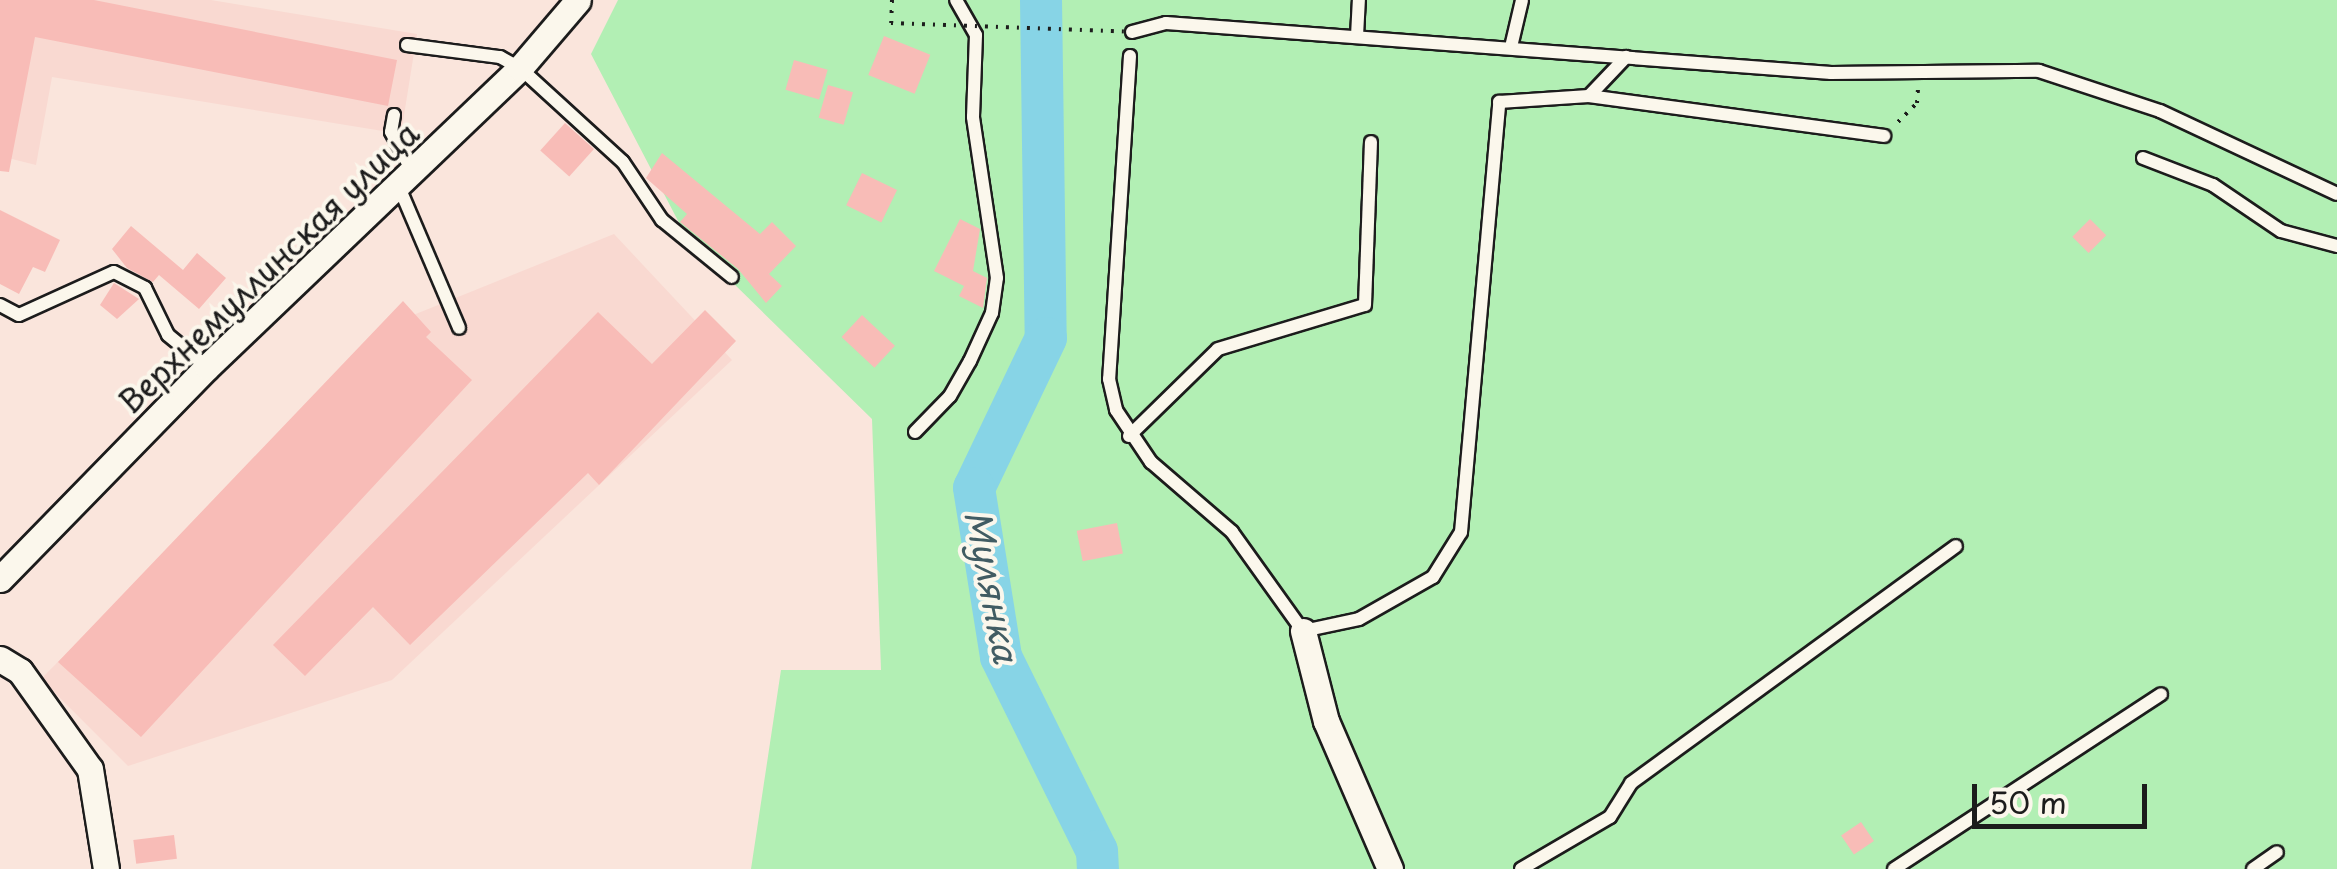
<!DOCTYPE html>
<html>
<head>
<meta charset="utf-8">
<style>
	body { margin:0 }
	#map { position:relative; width:2337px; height:869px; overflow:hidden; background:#fae5dc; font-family:"Playpen Sans",sans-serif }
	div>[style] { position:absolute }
	.built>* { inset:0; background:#f9d9d1 }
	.green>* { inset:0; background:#b2efb4 }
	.river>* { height:42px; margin:-21px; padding:0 21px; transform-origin:21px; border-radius:21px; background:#87d4e6 }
	.building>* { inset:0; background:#f8bcb7; transform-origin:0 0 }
	.path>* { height:4px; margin-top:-2px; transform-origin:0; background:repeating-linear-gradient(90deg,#1c1c1c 0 2.5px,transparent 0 10.5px) }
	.roads { filter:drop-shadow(2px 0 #1c1c1c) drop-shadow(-2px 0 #1c1c1c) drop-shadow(0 2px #1c1c1c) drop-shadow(0 -2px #1c1c1c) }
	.lane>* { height:12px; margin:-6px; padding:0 6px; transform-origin:6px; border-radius:6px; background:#fbf7ec }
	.street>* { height:25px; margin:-12.5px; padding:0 12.5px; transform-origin:12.5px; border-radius:12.5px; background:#fbf7ec }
	.path-bridge>* { height:4px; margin-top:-2px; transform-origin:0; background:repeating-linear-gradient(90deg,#1c1c1c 0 2.5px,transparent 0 10.5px) }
	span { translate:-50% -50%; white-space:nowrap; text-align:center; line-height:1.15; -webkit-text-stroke:8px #fbf7ec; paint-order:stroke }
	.street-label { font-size:32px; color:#1c1c1c }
	.water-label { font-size:35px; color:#415c63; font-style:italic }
	.scale { position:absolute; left:1972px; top:784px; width:175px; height:45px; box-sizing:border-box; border:5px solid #1c1c1c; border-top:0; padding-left:12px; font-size:30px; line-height:35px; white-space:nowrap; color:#1c1c1c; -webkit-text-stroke:8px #fbf7ec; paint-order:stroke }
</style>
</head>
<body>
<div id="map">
	<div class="built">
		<div style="clip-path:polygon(0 0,211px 0,417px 34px,401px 134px,52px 77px,36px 165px,0 156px)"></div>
		<div style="clip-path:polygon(614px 234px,732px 360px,392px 680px,128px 766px,41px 679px,391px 324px)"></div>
	</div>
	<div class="green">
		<div style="clip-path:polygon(618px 0,2337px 0,2337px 869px,751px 869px,781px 670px,881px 670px,872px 419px,687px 238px,591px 54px)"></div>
	</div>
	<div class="river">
		<div style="left:1041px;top:0;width:338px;rotate:89.2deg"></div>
		<div style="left:1046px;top:338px;width:166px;rotate:115.6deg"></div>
		<div style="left:974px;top:488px;width:171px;rotate:80.9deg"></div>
		<div style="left:1001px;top:657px;width:216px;rotate:63.7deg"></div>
		<div style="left:1097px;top:851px;width:18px;rotate:87deg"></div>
	</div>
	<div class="building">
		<div style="clip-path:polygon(0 0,94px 0,397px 60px,388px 106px,35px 37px,9px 172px,0 171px)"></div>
		<div style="left:884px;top:36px;width:50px;height:42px;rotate:22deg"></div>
		<div style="left:794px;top:60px;width:35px;height:31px;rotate:16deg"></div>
		<div style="left:828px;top:85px;width:26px;height:34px;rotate:16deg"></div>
		<div style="left:565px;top:123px;width:39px;height:37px;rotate:42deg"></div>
		<div style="clip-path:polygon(662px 153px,760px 234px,772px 222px,796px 246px,769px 274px,782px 286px,766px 303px,738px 269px,680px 222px,687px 214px,646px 178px)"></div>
		<div style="left:862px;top:173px;width:39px;height:36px;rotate:26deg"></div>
		<div style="clip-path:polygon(0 210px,60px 240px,45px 272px,33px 267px,19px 294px,0 284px)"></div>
		<div style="clip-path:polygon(960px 219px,980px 229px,973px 271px,987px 278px,983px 308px,959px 296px,964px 286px,934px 271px)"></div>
		<div style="left:2090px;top:219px;width:23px;height:25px;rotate:45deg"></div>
		<div style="clip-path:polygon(131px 226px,183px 270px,197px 253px,226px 278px,199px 309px,159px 275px,153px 282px,127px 268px,112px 249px)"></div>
		<div style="clip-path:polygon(114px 283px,139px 299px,117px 319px,100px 305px)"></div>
		<div style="clip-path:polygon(403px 301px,431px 332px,426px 337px,472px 380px,141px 737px,58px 662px)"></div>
		<div style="clip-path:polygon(705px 310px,736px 341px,599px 485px,588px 473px,410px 645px,373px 607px,305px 676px,273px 645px,598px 312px,652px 364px)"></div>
		<div style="left:862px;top:315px;width:45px;height:30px;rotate:43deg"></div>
		<div style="left:1117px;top:523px;width:31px;height:41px;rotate:79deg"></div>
		<div style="left:1861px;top:822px;width:23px;height:24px;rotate:56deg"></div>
		<div style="left:174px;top:835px;width:24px;height:41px;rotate:83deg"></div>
	</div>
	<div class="path">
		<div style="left:1898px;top:122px;width:27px;rotate:-45deg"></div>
		<div style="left:1917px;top:103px;width:14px;rotate:-86deg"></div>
	</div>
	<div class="roads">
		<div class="lane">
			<div style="left:1132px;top:32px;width:35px;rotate:-15deg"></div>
			<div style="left:1166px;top:23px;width:667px;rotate:4.3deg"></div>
			<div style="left:1831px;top:73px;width:208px;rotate:-0.6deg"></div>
			<div style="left:2039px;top:71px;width:127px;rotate:18.3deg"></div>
			<div style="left:2160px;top:111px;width:195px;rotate:25.1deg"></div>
			<div style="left:1357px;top:36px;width:36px;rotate:-87deg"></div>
			<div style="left:407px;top:45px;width:94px;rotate:7.4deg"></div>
			<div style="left:500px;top:57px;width:23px;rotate:29deg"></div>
			<div style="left:520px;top:68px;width:139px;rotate:42.4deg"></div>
			<div style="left:623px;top:162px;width:70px;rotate:56.1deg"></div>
			<div style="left:662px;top:220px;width:90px;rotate:39.2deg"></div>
			<div style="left:1511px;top:47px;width:48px;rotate:-76.8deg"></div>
			<div style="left:1130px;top:56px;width:324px;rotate:93.7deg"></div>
			<div style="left:1109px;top:379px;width:32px;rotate:77deg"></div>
			<div style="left:1116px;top:410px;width:63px;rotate:56.1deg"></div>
			<div style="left:1151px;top:462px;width:107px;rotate:40.8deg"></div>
			<div style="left:1232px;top:532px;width:122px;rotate:54.4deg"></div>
			<div style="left:1303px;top:631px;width:57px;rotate:-12.1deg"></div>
			<div style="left:1359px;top:619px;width:85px;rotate:-29.6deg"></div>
			<div style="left:1433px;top:577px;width:53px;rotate:-58.1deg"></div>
			<div style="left:1461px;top:532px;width:432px;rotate:-84.9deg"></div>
			<div style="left:1499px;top:102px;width:90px;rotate:-3.8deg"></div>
			<div style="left:1589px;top:96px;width:54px;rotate:-46.5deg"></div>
			<div style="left:1589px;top:96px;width:298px;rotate:7.7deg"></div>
			<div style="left:394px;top:115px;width:17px;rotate:100deg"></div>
			<div style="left:391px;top:132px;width:44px;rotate:61.7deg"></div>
			<div style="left:2143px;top:158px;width:75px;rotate:21.1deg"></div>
			<div style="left:2213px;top:185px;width:82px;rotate:34.1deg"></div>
			<div style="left:2281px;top:231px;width:58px;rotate:15deg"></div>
			<div style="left:399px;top:187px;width:153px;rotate:66.9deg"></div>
			<div style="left:0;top:305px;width:21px;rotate:28deg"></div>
			<div style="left:19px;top:315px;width:104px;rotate:-24.4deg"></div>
			<div style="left:114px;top:272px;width:35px;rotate:27deg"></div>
			<div style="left:145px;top:288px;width:52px;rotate:63.9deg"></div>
			<div style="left:168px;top:335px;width:50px;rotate:39.4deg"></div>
			<div style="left:915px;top:432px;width:50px;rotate:-45.8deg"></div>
			<div style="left:950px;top:396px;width:40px;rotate:-60.3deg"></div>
			<div style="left:970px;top:361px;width:53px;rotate:-65.4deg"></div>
			<div style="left:992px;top:313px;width:35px;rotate:-82deg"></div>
			<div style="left:997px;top:278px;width:163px;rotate:-98.5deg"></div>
			<div style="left:973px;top:117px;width:82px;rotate:-87.9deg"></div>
			<div style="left:976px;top:35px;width:40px;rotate:-119.7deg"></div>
			<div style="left:1129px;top:436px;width:124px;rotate:-44.3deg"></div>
			<div style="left:1218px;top:349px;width:153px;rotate:-16.7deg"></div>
			<div style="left:1365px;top:305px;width:163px;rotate:-87.9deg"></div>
			<div style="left:1521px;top:869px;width:103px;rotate:-30.3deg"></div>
			<div style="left:1610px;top:817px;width:40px;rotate:-58deg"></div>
			<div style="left:1631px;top:783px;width:402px;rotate:-36.1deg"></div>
			<div style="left:1894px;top:869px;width:319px;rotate:-33.2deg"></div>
			<div style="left:2253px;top:869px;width:29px;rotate:-35deg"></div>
		</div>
		<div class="street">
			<div style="left:0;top:579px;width:296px;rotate:-45.7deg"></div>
			<div style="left:207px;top:367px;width:433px;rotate:-43.7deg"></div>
			<div style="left:520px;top:68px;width:89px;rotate:-49.5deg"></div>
			<div style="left:1303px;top:631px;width:93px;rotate:75.7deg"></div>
			<div style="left:1326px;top:721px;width:161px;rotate:66.6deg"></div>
			<div style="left:0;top:659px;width:23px;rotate:31deg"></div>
			<div style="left:20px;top:671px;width:120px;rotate:54.5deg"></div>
			<div style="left:90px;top:769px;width:101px;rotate:80.9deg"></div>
		</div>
	</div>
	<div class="path-bridge">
		<div style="left:892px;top:0;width:23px;rotate:92deg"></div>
		<div style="left:891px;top:23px;width:241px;rotate:2.1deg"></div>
	</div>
	<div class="street-label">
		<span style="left:268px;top:267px;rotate:-44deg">Верхнемуллинская улица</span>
	</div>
	<div class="water-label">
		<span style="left:993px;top:586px;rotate:79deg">Мулянка</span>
	</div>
	<div class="scale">50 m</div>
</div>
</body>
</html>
